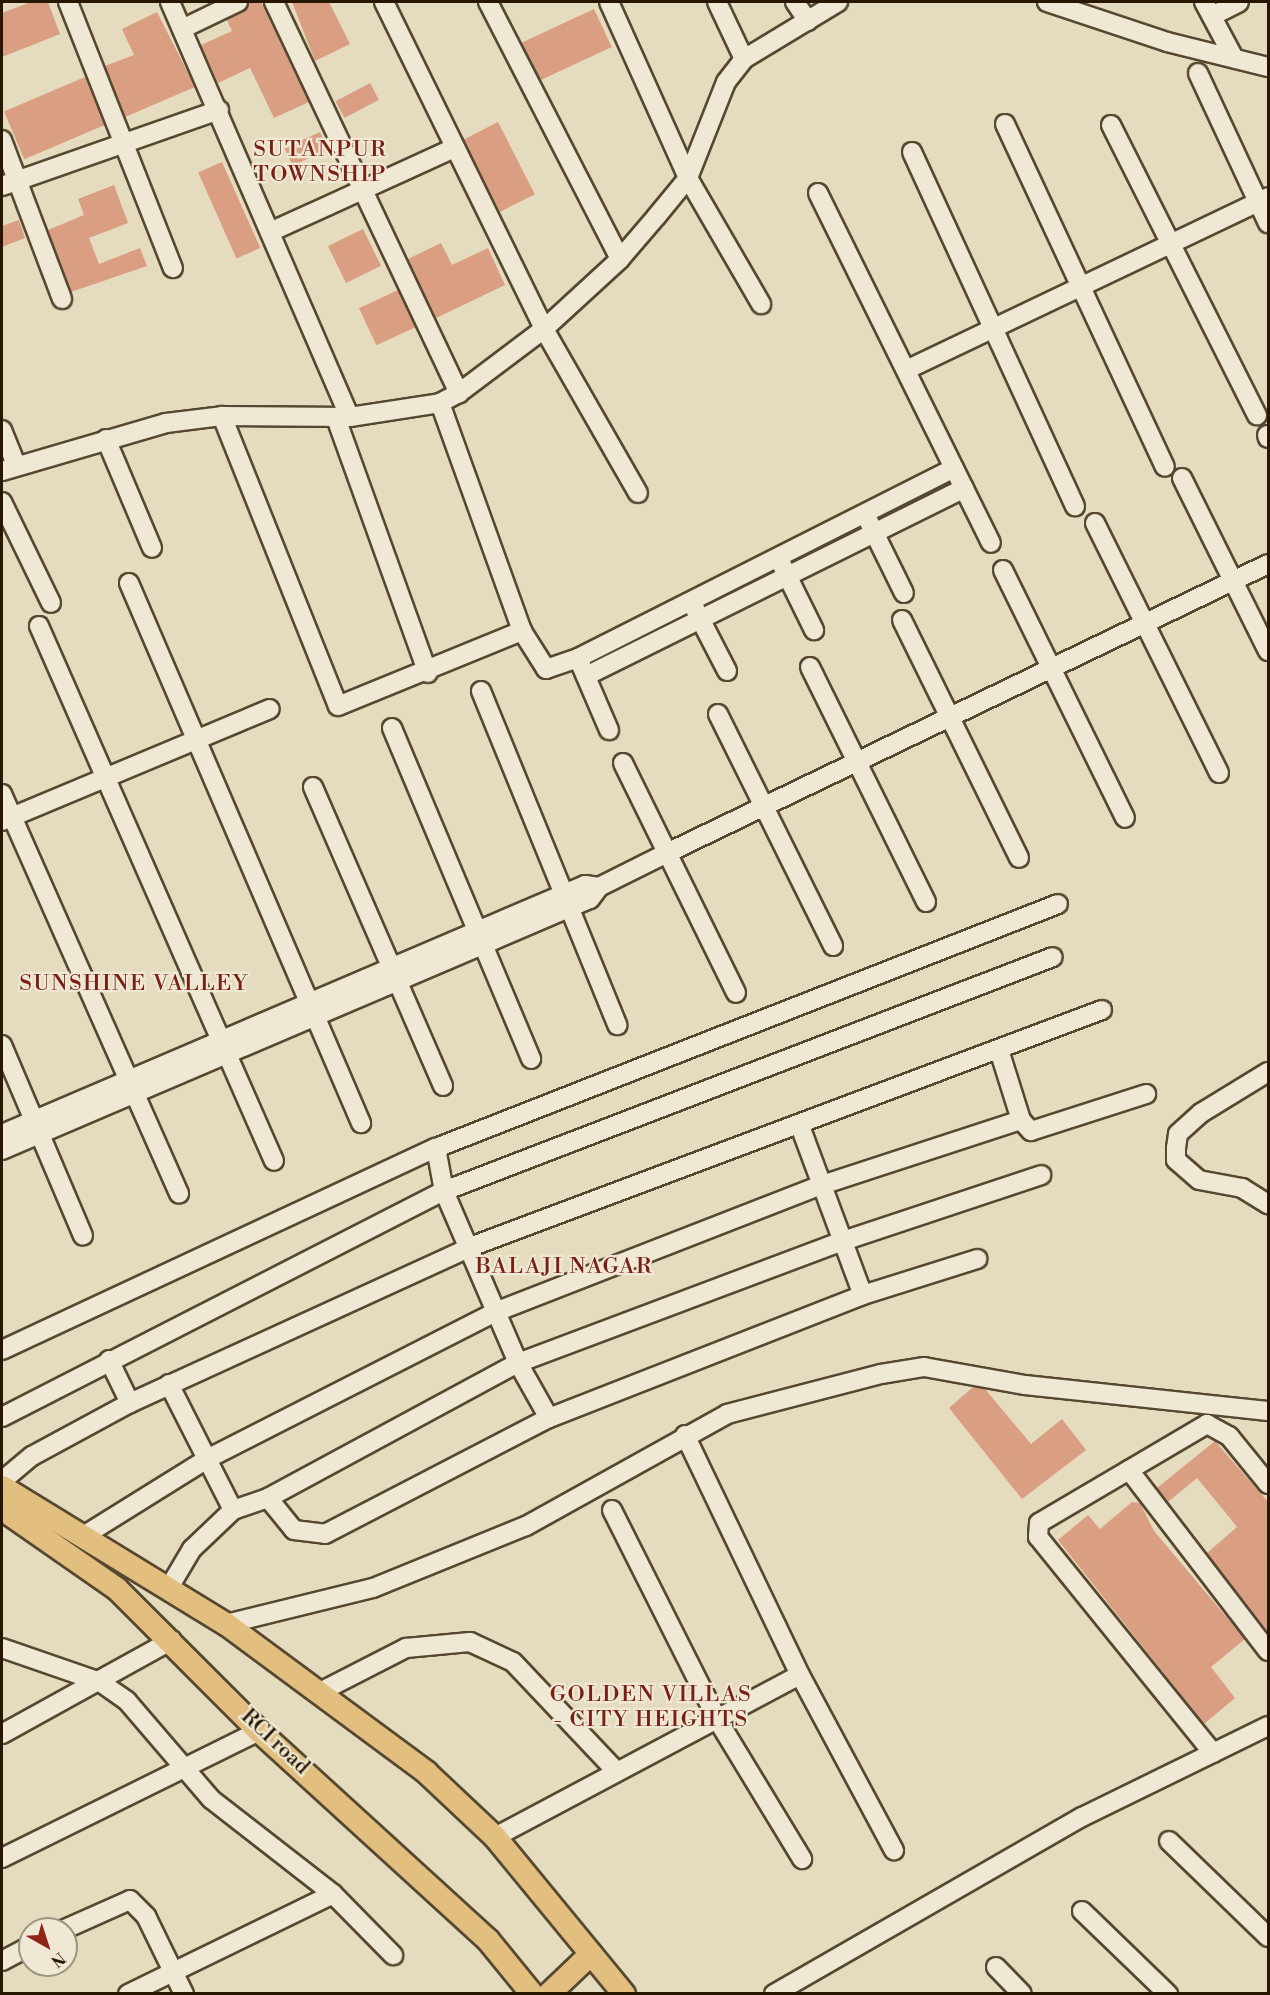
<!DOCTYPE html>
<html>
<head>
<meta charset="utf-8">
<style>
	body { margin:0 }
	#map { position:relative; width:1270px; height:1995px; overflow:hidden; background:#e5dbbe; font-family:"Libre Bodoni",serif }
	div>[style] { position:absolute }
	.building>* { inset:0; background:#da9e83; transform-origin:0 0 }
	.roads { filter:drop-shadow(2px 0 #564830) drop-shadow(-2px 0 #564830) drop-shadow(0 2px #564830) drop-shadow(0 -2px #564830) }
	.minor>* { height:18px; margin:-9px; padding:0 9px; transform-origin:9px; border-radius:9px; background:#eee8d5 }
	.major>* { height:22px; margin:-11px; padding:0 11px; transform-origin:11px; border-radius:11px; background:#e2be7f }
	span { translate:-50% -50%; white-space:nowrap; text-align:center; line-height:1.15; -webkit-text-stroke:4.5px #eee8d5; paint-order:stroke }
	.street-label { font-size:21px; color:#271700 }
	.neighbourhood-label { font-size:22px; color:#7a1f14; letter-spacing:1.5px }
	.frame { position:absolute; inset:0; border:3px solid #271700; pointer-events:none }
	.north { position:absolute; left:18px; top:1917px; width:60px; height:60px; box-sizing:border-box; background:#eee8d5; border:2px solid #9e9480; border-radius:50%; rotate:141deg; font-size:16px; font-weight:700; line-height:24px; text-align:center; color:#271700 }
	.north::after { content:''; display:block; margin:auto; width:21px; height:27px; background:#8f2418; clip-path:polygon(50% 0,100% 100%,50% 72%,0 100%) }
</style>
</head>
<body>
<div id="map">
	<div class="building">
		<div style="clip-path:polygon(31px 2px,48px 2px,60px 34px,2px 57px,2px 13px)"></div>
		<div style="clip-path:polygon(249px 2px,261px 2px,309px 102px,274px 118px,250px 68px,218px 83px,201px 45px,232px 31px,227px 20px)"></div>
		<div style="clip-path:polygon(292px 2px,329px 2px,350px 44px,315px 61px)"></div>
		<div style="left:594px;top:9px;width:42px;height:80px;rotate:65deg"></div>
		<div style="clip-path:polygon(157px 12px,195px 87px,125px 117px,105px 66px,134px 55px,122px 29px)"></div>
		<div style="left:85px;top:77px;width:52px;height:88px;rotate:67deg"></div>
		<div style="left:370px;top:83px;width:19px;height:39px;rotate:62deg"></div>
		<div style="left:498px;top:122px;width:81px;height:39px;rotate:63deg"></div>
		<div style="left:320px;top:132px;width:19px;height:39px;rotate:65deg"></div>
		<div style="left:222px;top:162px;width:94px;height:26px;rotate:66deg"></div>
		<div style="clip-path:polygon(114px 185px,128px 223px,89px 238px,99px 264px,140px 248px,147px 266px,71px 292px,48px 230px,84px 215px,78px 199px)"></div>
		<div style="clip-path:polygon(19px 220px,25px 238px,2px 247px,2px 226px)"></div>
		<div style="left:363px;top:229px;width:41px;height:39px;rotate:64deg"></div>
		<div style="clip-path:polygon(441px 243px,452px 265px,488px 248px,505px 285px,436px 318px,408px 259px)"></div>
		<div style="left:398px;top:290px;width:41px;height:43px;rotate:65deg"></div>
		<div style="clip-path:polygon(973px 1387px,985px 1389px,1031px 1444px,1062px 1419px,1086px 1450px,1022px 1499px,949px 1408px)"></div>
		<div style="clip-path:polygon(1215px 1441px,1269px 1503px,1269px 1633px,1207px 1553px,1237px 1527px,1225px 1512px,1197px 1478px,1168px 1502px,1157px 1488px)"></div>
		<div style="clip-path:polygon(1132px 1502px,1140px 1503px,1154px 1531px,1245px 1639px,1211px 1667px,1235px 1698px,1204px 1724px,1058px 1540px,1088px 1515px,1100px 1529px)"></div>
	</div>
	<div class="roads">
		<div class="minor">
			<div style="left:68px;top:2px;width:286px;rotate:68.5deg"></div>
			<div style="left:170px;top:2px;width:452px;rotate:66.6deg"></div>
			<div style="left:274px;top:2px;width:433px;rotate:64.7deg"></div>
			<div style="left:384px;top:2px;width:364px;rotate:63.9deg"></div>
			<div style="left:544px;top:329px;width:189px;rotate:60.2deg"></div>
			<div style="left:488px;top:2px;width:289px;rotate:62.8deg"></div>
			<div style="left:609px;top:2px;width:193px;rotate:65.8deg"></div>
			<div style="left:688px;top:178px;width:146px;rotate:59.9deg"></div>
			<div style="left:717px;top:2px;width:63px;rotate:64.7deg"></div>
			<div style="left:795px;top:2px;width:23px;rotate:56deg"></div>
			<div style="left:1047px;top:2px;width:126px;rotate:18.4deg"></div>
			<div style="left:1167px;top:42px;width:104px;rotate:13.9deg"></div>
			<div style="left:1204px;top:2px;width:64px;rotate:61.8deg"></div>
			<div style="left:1212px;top:16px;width:30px;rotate:-27deg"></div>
			<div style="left:184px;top:28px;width:60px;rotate:-25.7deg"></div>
			<div style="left:1198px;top:73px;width:166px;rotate:65deg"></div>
			<div style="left:1005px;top:124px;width:378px;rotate:65deg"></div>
			<div style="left:1111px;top:125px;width:325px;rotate:63.3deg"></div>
			<div style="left:2px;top:140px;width:170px;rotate:69.3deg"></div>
			<div style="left:912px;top:152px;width:390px;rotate:65.3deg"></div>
			<div style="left:2px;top:186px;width:230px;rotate:-19.3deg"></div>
			<div style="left:818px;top:193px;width:390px;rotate:63.7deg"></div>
			<div style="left:270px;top:232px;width:200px;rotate:-24.5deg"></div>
			<div style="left:906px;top:370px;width:401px;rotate:-25.5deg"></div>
			<div style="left:440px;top:403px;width:242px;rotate:70.2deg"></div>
			<div style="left:522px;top:631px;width:45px;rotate:57.7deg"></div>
			<div style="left:546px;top:669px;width:34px;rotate:-19deg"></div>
			<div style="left:578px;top:658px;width:421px;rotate:-26.8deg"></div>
			<div style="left:222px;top:416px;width:312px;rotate:68.2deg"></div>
			<div style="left:338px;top:706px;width:199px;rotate:-22.2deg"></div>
			<div style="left:336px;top:418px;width:271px;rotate:70.2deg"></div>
			<div style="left:2px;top:430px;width:37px;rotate:68deg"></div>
			<div style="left:1267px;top:435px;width:3px;rotate:72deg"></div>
			<div style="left:106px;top:439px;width:118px;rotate:67.1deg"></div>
			<div style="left:2px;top:471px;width:171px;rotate:-16.3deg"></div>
			<div style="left:166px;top:423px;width:56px;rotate:-7.1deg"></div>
			<div style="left:222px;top:416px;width:128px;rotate:0.4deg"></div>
			<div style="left:350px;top:417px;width:91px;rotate:-8.8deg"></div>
			<div style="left:440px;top:403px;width:21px;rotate:-28deg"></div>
			<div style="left:459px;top:393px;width:106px;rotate:-37deg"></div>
			<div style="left:544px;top:329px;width:103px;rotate:-42.6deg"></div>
			<div style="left:620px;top:259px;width:55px;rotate:-49.4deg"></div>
			<div style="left:656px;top:217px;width:50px;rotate:-50.6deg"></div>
			<div style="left:688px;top:178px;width:103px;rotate:-68.4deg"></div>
			<div style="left:726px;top:82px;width:29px;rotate:-52deg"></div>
			<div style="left:744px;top:59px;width:110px;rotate:-31.2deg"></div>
			<div style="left:1182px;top:478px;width:193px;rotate:63.6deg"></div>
			<div style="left:2px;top:502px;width:112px;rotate:64.1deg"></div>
			<div style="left:869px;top:522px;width:79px;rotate:63.8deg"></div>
			<div style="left:1095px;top:523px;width:279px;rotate:63.6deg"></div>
			<div style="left:781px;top:563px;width:75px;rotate:63.8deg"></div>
			<div style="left:1003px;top:570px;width:276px;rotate:63.8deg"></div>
			<div style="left:129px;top:583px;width:588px;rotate:66.75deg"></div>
			<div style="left:694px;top:607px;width:72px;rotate:62.7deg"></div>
			<div style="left:902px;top:620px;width:265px;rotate:63.8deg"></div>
			<div style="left:39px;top:626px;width:584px;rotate:66.29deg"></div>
			<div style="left:581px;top:665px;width:71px;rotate:66.7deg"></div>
			<div style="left:810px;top:667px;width:262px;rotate:63.7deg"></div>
			<div style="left:586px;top:676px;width:422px;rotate:-26.4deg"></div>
			<div style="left:481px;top:691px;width:361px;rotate:67.8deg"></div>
			<div style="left:718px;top:714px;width:259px;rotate:63.6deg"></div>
			<div style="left:392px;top:728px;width:359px;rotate:67.2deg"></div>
			<div style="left:623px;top:763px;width:256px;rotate:63.8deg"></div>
			<div style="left:313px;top:787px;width:326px;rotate:66.5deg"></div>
			<div style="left:2px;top:794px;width:437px;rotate:66.1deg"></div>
			<div style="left:2px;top:821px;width:290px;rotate:-22.7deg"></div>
			<div style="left:2px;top:1045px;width:207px;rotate:67deg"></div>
			<div style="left:1000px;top:1053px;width:70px;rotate:72.6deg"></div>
			<div style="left:1021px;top:1120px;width:15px;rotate:48deg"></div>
			<div style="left:1031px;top:1131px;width:121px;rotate:-17.8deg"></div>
			<div style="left:1268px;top:1072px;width:79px;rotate:148.5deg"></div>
			<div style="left:1201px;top:1113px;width:31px;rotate:138deg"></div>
			<div style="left:1178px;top:1134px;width:14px;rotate:98deg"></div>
			<div style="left:1176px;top:1148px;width:12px;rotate:90deg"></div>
			<div style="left:1176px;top:1160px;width:30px;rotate:41deg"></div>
			<div style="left:1199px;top:1180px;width:44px;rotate:10.5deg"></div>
			<div style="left:1242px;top:1188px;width:31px;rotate:32deg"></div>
			<div style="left:800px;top:1126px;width:180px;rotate:69.6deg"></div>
			<div style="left:2px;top:1134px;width:634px;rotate:-23.13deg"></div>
			<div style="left:585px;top:885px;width:14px;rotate:8deg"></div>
			<div style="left:436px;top:1148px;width:44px;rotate:79.5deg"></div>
			<div style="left:444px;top:1191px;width:187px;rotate:66.7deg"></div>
			<div style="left:518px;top:1363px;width:63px;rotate:60.6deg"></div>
			<div style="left:2px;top:1150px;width:639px;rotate:-23.12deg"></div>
			<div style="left:590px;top:899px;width:15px;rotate:-53deg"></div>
			<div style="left:599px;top:887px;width:74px;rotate:-26.6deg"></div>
			<div style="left:665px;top:854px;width:669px;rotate:-25.68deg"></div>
			<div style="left:2px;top:1350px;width:479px;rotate:-25deg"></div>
			<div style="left:436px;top:1148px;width:668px;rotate:-21.42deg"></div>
			<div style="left:109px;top:1360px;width:48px;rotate:64deg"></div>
			<div style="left:2px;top:1417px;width:496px;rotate:-27.1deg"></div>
			<div style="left:444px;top:1191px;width:652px;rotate:-21.02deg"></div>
			<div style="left:685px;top:1435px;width:266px;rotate:64.4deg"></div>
			<div style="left:800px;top:1675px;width:199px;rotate:61.8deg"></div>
			<div style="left:1129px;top:1470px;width:228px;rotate:52.5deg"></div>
			<div style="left:2px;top:1481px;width:39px;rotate:-40deg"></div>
			<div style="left:32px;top:1456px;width:111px;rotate:-28.4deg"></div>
			<div style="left:130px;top:1403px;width:374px;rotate:-24.6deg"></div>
			<div style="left:470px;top:1247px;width:675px;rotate:-20.56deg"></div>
			<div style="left:268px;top:1498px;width:41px;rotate:50.9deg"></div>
			<div style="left:294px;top:1530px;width:31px;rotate:7deg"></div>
			<div style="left:325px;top:1534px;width:252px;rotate:-27.4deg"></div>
			<div style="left:549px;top:1418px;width:337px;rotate:-21.4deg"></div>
			<div style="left:863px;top:1295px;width:120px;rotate:-17.5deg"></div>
			<div style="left:233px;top:1510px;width:57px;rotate:-117deg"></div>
			<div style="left:207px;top:1459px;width:326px;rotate:-27deg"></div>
			<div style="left:498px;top:1311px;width:348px;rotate:-21.3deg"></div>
			<div style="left:822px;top:1185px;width:209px;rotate:-18.1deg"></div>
			<div style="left:612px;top:1510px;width:234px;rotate:63.3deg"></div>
			<div style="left:717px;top:1719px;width:164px;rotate:58.7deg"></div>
			<div style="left:85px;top:1535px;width:144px;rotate:-31.9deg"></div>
			<div style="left:207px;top:1459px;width:84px;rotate:-116.9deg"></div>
			<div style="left:170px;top:1586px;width:43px;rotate:-59.3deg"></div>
			<div style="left:192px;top:1549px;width:57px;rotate:-43.6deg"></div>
			<div style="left:233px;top:1510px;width:37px;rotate:-19deg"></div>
			<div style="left:268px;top:1498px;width:284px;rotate:-28.4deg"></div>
			<div style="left:518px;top:1363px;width:347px;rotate:-20.6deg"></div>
			<div style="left:843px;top:1241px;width:209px;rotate:-18.4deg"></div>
			<div style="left:226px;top:1624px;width:151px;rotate:-13.8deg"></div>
			<div style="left:373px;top:1588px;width:165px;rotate:-22.1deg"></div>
			<div style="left:526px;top:1526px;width:230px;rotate:-29.1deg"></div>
			<div style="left:727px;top:1414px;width:159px;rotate:-14.6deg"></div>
			<div style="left:881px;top:1374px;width:44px;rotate:-9.2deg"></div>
			<div style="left:924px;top:1367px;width:103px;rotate:10.1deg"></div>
			<div style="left:1025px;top:1385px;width:244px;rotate:6.1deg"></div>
			<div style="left:2px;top:1648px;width:104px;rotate:19.1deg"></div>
			<div style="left:100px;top:1682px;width:33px;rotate:35deg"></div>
			<div style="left:127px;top:1701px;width:129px;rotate:49.4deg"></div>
			<div style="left:211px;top:1799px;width:155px;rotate:37.9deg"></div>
			<div style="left:333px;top:1894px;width:86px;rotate:45.5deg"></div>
			<div style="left:320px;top:1692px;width:97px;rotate:-27.1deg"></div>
			<div style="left:406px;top:1648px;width:64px;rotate:-5.4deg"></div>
			<div style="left:470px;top:1642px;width:47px;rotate:24.9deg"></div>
			<div style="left:513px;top:1662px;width:149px;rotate:46.6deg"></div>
			<div style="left:2px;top:1734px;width:194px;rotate:-28.9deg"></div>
			<div style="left:1213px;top:1753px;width:278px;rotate:-129deg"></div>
			<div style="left:1038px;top:1537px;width:14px;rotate:-86deg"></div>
			<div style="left:1039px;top:1523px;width:195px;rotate:-30.5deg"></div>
			<div style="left:1207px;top:1424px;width:25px;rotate:29deg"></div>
			<div style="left:1229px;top:1436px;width:62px;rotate:50.9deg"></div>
			<div style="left:495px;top:1837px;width:345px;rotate:-28deg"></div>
			<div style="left:1169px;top:1841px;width:138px;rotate:44.1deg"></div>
			<div style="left:2px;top:1858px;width:287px;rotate:-26.3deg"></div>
			<div style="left:1082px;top:1911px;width:120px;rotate:44deg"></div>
			<div style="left:65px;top:1929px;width:71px;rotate:-24deg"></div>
			<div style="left:130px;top:1900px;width:23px;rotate:45deg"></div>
			<div style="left:146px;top:1916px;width:87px;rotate:64deg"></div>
			<div style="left:2px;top:1961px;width:32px;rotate:-28deg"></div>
			<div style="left:996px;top:1967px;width:37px;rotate:46deg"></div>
			<div style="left:128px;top:1994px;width:228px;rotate:-26deg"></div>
			<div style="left:774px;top:1994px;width:355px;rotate:-29.9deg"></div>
			<div style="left:1082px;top:1817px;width:207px;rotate:-26.1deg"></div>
		</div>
		<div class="major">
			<div style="left:2px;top:1487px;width:263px;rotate:31.5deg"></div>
			<div style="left:226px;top:1624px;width:250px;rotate:36.5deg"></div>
			<div style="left:427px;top:1773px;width:93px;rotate:43.3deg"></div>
			<div style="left:495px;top:1837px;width:203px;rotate:50.6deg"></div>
			<div style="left:2px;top:1509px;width:140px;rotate:34.8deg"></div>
			<div style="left:117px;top:1589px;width:201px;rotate:45deg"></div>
			<div style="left:259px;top:1731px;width:310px;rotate:42.4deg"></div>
			<div style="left:488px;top:1940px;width:70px;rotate:50.8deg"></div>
			<div style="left:549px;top:1994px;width:58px;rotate:-43.6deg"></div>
		</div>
	</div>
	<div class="street-label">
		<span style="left:275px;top:1742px;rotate:43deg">RCI road</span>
	</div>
	<div class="neighbourhood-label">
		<span style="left:320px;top:162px">SUTANPUR<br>TOWNSHIP</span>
		<span style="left:134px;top:984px">SUNSHINE VALLEY</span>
		<span style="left:564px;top:1267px">BALAJI NAGAR</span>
		<span style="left:651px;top:1707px">GOLDEN VILLAS<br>- CITY HEIGHTS</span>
	</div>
	<div class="frame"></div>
	<div class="north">N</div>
</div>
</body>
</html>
